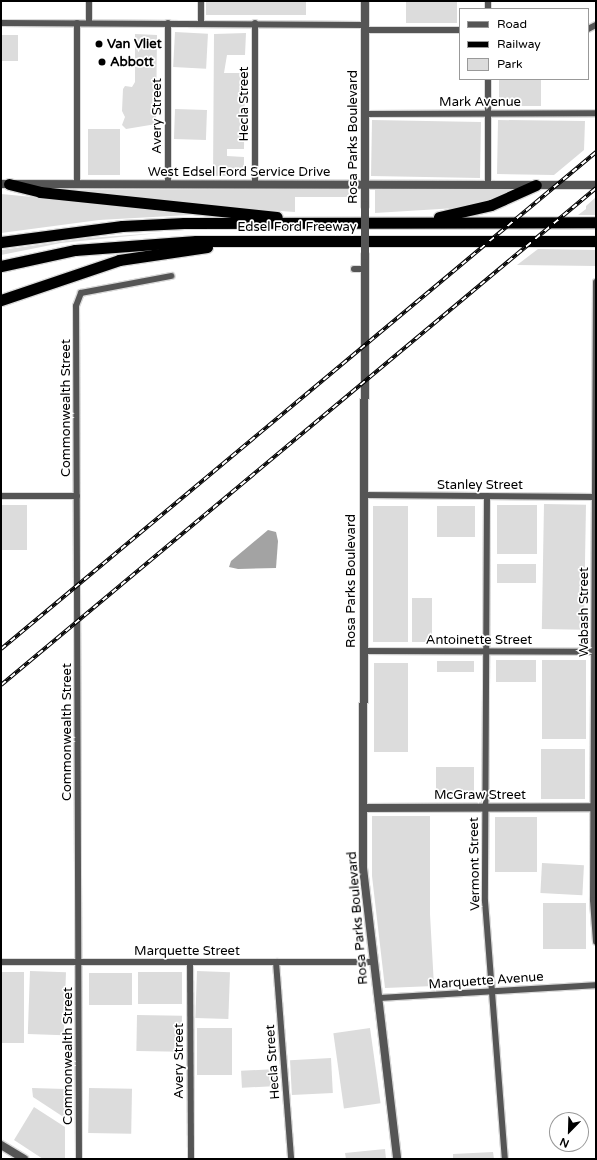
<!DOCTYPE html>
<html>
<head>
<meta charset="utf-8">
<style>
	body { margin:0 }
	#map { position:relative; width:597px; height:1160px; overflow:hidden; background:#fff; font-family:"Varela Round",sans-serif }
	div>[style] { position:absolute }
	.green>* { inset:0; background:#dcdcdc; transform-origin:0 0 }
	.water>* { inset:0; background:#a3a3a3 }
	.roads { filter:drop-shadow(1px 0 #dbdbdb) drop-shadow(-1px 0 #dbdbdb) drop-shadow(0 1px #dbdbdb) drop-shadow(0 -1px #dbdbdb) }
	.minor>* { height:6px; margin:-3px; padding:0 3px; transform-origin:3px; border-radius:3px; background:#555 }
	.tertiary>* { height:8px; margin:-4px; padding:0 4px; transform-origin:4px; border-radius:4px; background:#555 }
	.motorway>* { height:11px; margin:-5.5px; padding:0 5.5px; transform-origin:5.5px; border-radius:5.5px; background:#000 }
	.rail>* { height:3.5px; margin-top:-1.75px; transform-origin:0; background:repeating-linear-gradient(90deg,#fff 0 6px,#000 0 12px); box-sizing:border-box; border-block:1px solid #000 }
	.tertiary-bridge>* { height:8px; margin:-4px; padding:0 4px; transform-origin:4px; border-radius:4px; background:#555 }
	.dots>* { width:11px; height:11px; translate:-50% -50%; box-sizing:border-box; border:2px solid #fff; border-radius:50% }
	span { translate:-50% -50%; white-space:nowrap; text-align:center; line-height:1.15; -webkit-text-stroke:3.5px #fff; paint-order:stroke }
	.poi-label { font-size:13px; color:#000; font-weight:700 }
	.left { translate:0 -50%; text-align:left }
	.street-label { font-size:13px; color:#000 }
	.frame { position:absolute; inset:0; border:2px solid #000; pointer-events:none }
	.legend { position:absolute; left:459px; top:8px; width:130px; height:72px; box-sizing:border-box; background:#fff; border:1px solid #999; margin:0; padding:5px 7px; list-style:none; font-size:12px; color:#000 }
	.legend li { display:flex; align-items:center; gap:8px; height:20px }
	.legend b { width:20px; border:1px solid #999 }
	.north { position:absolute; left:549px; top:1112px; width:40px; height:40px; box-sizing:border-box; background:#fff; border:1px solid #999; border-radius:50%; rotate:203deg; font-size:11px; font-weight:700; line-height:16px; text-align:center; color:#000 }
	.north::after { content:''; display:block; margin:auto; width:14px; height:18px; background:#000; clip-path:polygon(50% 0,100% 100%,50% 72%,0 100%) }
</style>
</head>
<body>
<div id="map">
	<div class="green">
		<div style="left:206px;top:1px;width:100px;height:14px"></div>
		<div style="left:406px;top:1px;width:51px;height:22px"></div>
		<div style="left:175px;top:32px;width:33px;height:35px;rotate:3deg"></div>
		<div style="clip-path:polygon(246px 33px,245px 55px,227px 55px,224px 73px,245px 73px,244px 149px,227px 149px,227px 156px,244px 157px,244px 176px,213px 176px,214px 34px)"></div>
		<div style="clip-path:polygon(135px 34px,157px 35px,156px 124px,126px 129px,122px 125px,125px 117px,122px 111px,123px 89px,125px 86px,132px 87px,135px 82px)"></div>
		<div style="left:1px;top:35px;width:17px;height:26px"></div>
		<div style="left:499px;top:79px;width:42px;height:27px"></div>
		<div style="left:175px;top:109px;width:32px;height:30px;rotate:2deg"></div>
		<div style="left:372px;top:120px;width:109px;height:56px;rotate:1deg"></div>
		<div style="clip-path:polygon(498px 120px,585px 121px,584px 150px,554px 175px,497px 174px)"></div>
		<div style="left:88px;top:129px;width:32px;height:46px"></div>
		<div style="clip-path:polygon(60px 190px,353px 190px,354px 197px,295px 197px,295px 212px,208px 206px)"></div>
		<div style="clip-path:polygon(375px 190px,516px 190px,502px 198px,456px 208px,375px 213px)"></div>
		<div style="clip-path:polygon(1px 194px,203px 213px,206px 214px,99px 220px,1px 233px)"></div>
		<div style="clip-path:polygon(596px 197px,596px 215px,578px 215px,586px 209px,586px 206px)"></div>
		<div style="clip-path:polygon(159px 233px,61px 243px,1px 255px,1px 250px,88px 238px)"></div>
		<div style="clip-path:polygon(538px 249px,596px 250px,596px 266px,517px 265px)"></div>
		<div style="left:544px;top:504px;width:42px;height:125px;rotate:1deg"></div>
		<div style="left:1px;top:505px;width:26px;height:45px"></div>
		<div style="left:497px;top:505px;width:40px;height:49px"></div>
		<div style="left:373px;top:506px;width:35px;height:136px"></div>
		<div style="left:437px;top:506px;width:38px;height:31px"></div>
		<div style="left:497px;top:564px;width:39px;height:19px"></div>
		<div style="left:412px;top:598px;width:20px;height:44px"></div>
		<div style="left:496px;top:660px;width:40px;height:22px"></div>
		<div style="left:542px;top:660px;width:44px;height:79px"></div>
		<div style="left:437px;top:661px;width:37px;height:11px"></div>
		<div style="left:374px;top:663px;width:34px;height:89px"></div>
		<div style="left:585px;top:749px;width:50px;height:44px;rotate:90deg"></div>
		<div style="left:436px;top:767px;width:38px;height:31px"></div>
		<div style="clip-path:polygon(372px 816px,430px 816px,430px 914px,434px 986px,385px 988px,372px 876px)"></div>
		<div style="left:495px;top:817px;width:42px;height:55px"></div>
		<div style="left:542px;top:863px;width:42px;height:30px;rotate:3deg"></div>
		<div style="left:543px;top:903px;width:43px;height:46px"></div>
		<div style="left:30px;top:971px;width:36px;height:63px;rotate:2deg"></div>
		<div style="left:197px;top:971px;width:33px;height:47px;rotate:2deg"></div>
		<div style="left:1px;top:972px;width:23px;height:71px"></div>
		<div style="left:182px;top:972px;width:32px;height:44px;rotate:90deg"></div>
		<div style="left:89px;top:973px;width:43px;height:32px"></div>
		<div style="left:137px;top:1015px;width:45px;height:36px;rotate:1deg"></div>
		<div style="left:197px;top:1028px;width:35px;height:47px"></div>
		<div style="left:370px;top:1028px;width:76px;height:37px;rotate:82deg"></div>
		<div style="left:331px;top:1058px;width:35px;height:41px;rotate:87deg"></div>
		<div style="left:276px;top:1069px;width:17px;height:35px;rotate:87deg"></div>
		<div style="clip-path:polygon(32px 1088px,65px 1089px,65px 1118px,33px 1097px)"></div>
		<div style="left:89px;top:1088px;width:43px;height:45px;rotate:1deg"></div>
		<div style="clip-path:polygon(34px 1107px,65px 1127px,65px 1159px,43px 1159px,14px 1140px)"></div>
		<div style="clip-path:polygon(385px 1149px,386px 1159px,346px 1159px,345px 1153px)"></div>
		<div style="clip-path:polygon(493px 1152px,494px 1159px,453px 1159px,453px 1154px)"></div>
	</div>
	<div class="water">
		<div style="clip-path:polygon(268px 530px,276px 532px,278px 541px,276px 568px,238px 569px,229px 567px,231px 561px)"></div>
	</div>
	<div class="roads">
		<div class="minor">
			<div style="left:488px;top:9px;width:8px;rotate:-90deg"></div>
			<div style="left:1px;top:23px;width:364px;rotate:0.3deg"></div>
			<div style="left:77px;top:23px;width:161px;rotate:90deg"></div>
			<div style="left:89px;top:23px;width:22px;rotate:-90deg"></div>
			<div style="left:168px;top:23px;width:161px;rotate:90deg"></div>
			<div style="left:201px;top:23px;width:22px;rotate:-90deg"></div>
			<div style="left:588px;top:29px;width:9px;rotate:-27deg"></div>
			<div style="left:365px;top:30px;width:95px"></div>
			<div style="left:365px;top:114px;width:231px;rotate:-0.2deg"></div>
			<div style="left:255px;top:184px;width:161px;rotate:-90deg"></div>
			<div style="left:488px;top:185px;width:106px;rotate:-90deg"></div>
			<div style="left:354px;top:269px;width:10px"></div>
			<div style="left:596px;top:282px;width:618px;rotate:90.28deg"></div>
			<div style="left:593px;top:900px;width:42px;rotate:85.9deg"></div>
			<div style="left:364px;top:495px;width:232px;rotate:0.5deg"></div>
			<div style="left:1px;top:496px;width:76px"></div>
			<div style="left:487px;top:496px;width:405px;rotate:90.3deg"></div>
			<div style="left:485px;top:901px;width:259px;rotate:85.6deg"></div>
			<div style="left:363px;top:651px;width:233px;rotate:0.2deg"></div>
			<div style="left:1px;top:962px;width:372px"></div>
			<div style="left:190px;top:962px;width:197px;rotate:89.7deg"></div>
			<div style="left:276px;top:962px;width:198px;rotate:85.6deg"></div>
			<div style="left:378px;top:998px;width:218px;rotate:-3.4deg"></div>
			<div style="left:79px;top:1159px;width:853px;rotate:-90.2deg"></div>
			<div style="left:76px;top:306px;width:14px;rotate:-69deg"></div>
			<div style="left:81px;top:293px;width:92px;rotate:-10.7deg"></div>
		</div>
		<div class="tertiary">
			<div style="left:365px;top:1px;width:204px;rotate:90deg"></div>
			<div style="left:1px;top:184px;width:595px;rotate:0.1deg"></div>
			<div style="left:365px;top:256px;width:612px;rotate:90.19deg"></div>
			<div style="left:363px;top:868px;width:293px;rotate:83.3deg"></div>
			<div style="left:363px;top:808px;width:233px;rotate:-0.2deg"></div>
			<div style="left:1px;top:1145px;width:27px;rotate:31deg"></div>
		</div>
		<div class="motorway">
			<div style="left:9px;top:184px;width:32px;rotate:14deg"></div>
			<div style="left:40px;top:192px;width:238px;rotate:6deg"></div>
			<div style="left:439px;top:217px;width:53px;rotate:-13deg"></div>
			<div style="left:491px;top:205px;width:49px;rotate:-24deg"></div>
			<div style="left:1px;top:242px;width:122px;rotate:-7.5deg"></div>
			<div style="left:122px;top:226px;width:62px;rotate:-2.8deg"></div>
			<div style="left:184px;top:223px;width:412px;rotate:-0.1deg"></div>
			<div style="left:1px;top:266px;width:76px;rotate:-12.2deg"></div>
			<div style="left:75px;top:250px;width:121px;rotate:-4.3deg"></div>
			<div style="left:196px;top:241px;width:400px"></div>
			<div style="left:1px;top:300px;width:125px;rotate:-18.7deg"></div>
			<div style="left:119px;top:260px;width:89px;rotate:-8.4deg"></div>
		</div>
	</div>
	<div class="rail">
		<div style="left:1px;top:649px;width:775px;rotate:-39.87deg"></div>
		<div style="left:1px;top:685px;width:775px;rotate:-39.87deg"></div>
	</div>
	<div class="tertiary-bridge">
		<div style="left:365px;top:256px;width:51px;rotate:-90deg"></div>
	</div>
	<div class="dots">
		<div style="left:99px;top:44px;background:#000"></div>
		<div style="left:102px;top:62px;background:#000"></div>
	</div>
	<div class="poi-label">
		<span class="left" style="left:107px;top:44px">Van Vliet</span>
		<span class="left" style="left:110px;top:62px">Abbott</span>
	</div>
	<div class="street-label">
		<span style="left:480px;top:102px">Mark Avenue</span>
		<span style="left:244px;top:104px;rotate:-90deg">Hecla Street</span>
		<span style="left:157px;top:116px;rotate:-90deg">Avery Street</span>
		<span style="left:353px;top:137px;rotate:-90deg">Rosa Parks Boulevard</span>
		<span style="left:239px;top:172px">West Edsel Ford Service Drive</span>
		<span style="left:297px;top:227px">Edsel Ford Freeway</span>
		<span style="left:66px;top:408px;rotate:-90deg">Commonwealth Street</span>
		<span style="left:480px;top:485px">Stanley Street</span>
		<span style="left:351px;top:581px;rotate:-90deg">Rosa Parks Boulevard</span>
		<span style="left:584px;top:612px;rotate:-90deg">Wabash Street</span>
		<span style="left:479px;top:640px">Antoinette Street</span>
		<span style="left:67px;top:732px;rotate:-90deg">Commonwealth Street</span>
		<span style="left:480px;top:795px">McGraw Street</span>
		<span style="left:475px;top:864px;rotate:-91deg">Vermont Street</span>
		<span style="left:358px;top:918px;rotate:-95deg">Rosa Parks Boulevard</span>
		<span style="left:187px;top:951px">Marquette Street</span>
		<span style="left:486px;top:981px;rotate:-4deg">Marquette Avenue</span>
		<span style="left:68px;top:1056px;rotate:-90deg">Commonwealth Street</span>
		<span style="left:179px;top:1061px;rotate:-90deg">Avery Street</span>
		<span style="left:273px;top:1062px;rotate:-94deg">Hecla Street</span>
	</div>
	<div class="frame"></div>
	<ul class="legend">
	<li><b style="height:5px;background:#555"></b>Road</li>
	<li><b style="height:5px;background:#000"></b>Railway</li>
	<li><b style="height:11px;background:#dcdcdc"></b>Park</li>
	</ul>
	<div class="north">N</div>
</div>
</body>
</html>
